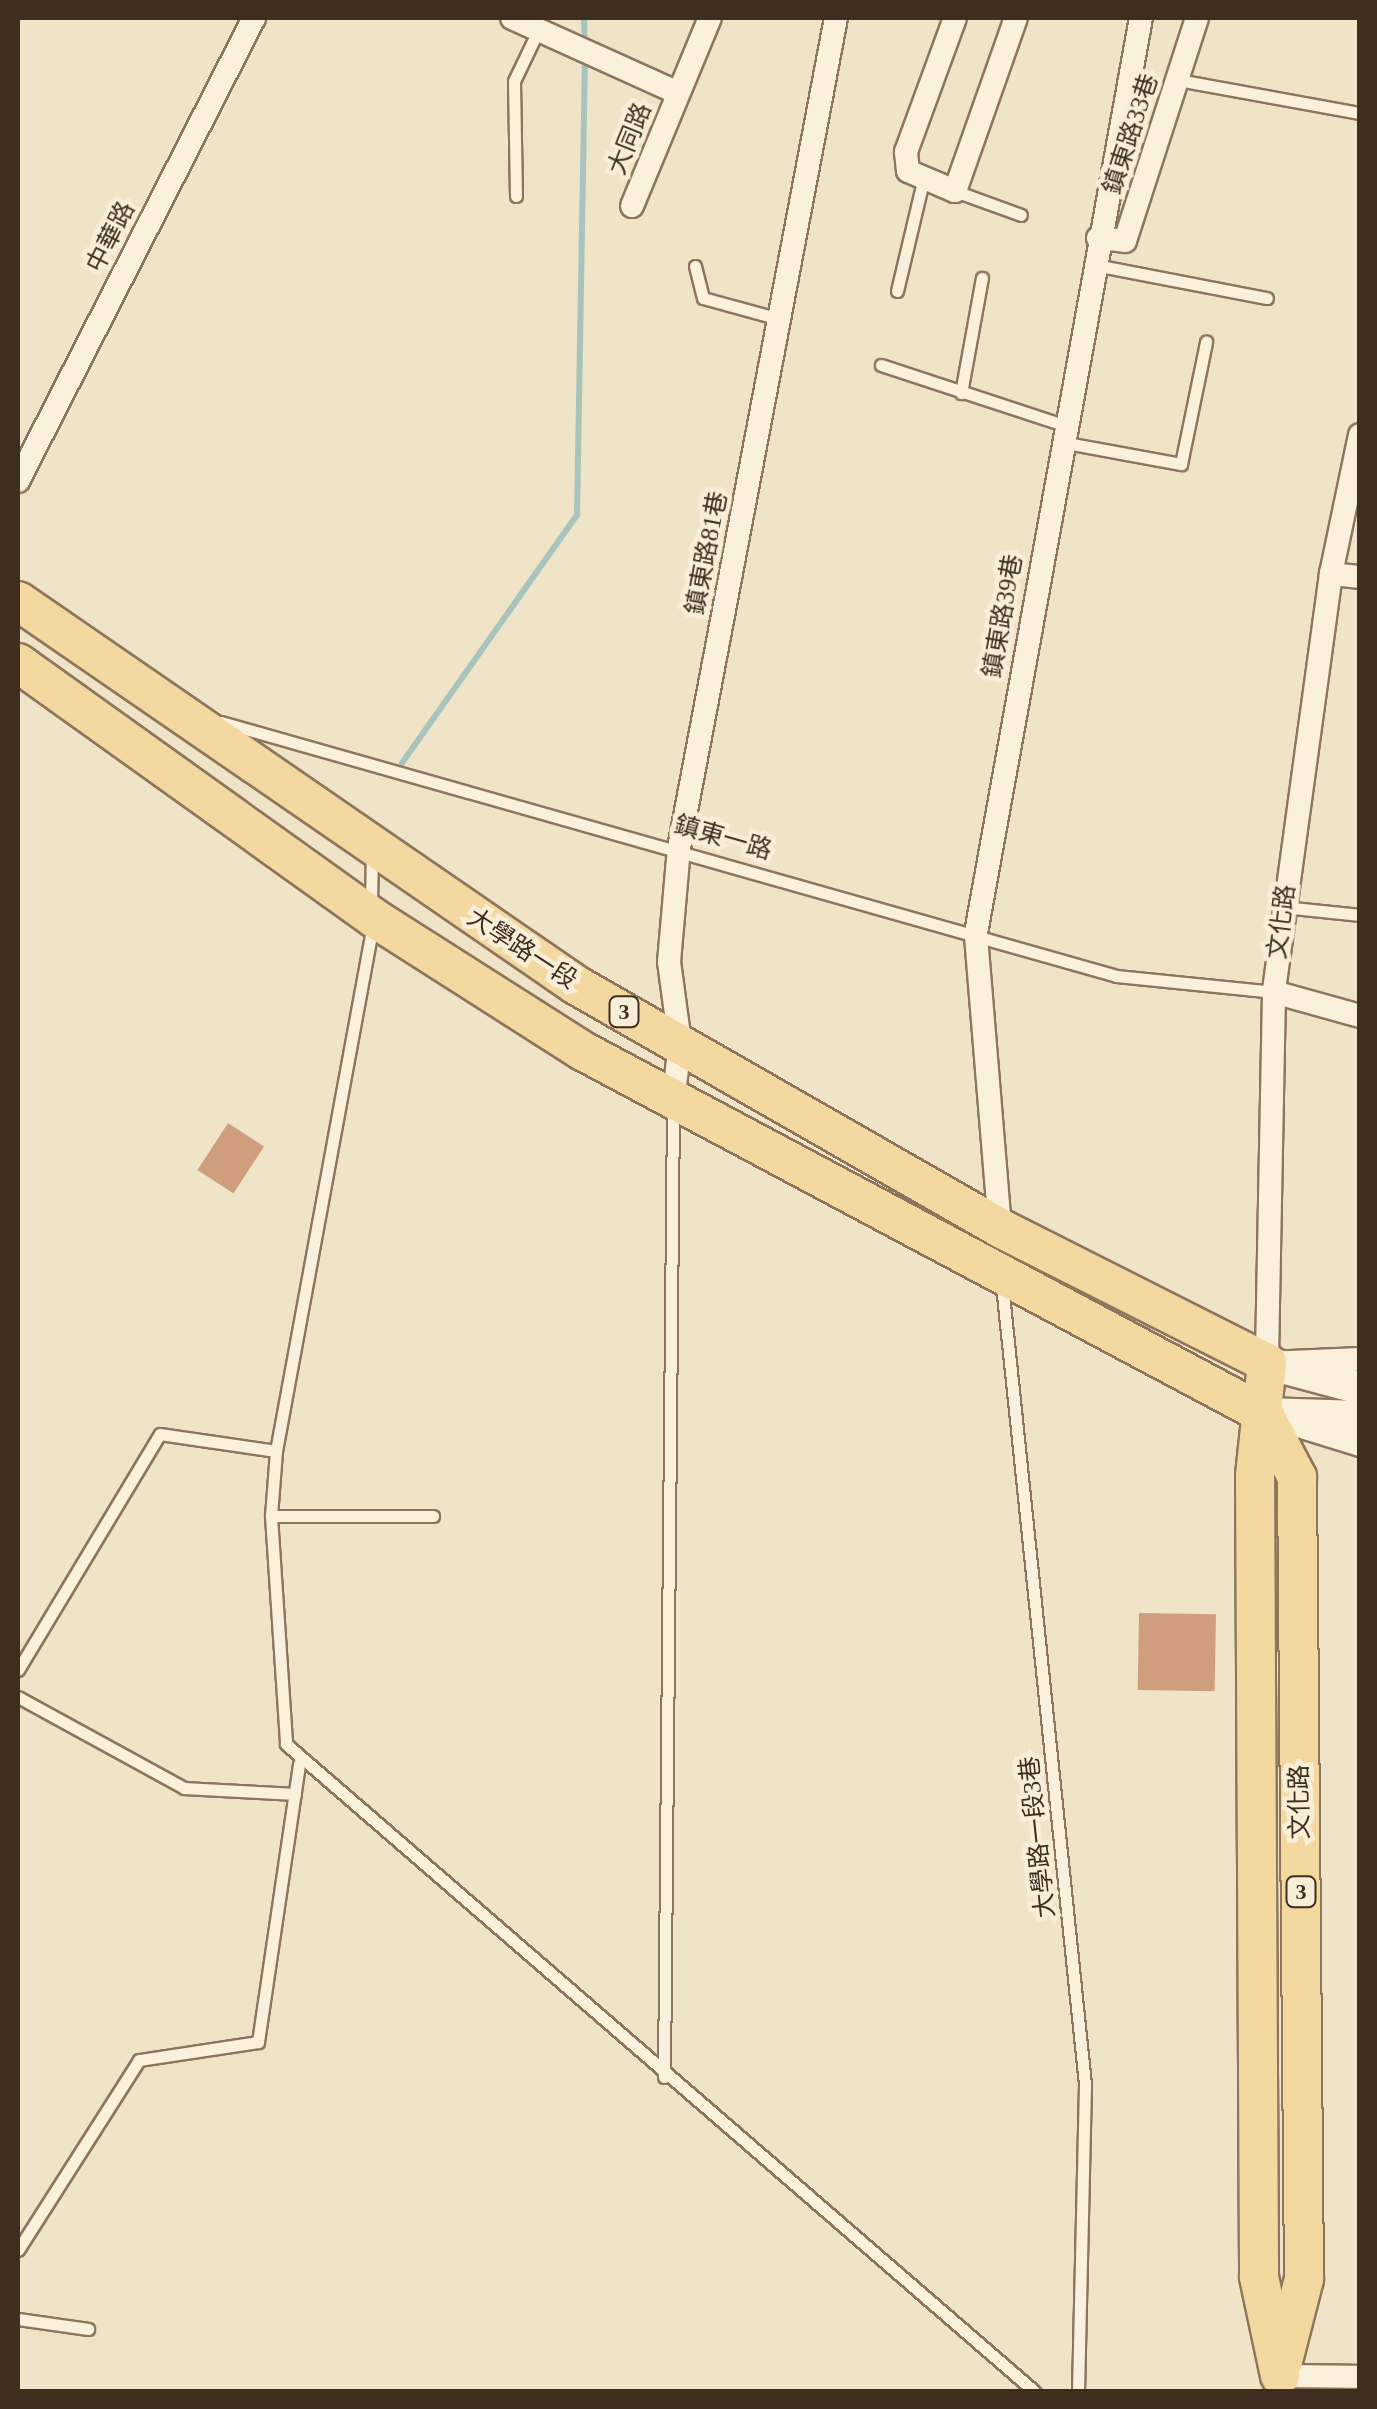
<!DOCTYPE html>
<html>
<head>
<meta charset="utf-8">
<style>
	body { margin:0 }
	#map { position:relative; width:1377px; height:2409px; overflow:hidden; background:#f0e4c8; font-family:"Times New Roman","Noto Sans TC",serif }
	div>[style] { position:absolute }
	.stream>* { height:6px; margin:-3px; padding:0 3px; transform-origin:3px; border-radius:3px; background:#a9c4bc }
	.building>* { inset:0; background:#cf9f7d; transform-origin:0 0 }
	.roads { filter:drop-shadow(2px 0 #8d765c) drop-shadow(-2px 0 #8d765c) drop-shadow(0 2px #8d765c) drop-shadow(0 -2px #8d765c) }
	.lane>* { height:11px; margin:-5.5px; padding:0 5.5px; transform-origin:5.5px; border-radius:5.5px; background:#faf1dc }
	.street>* { height:22px; margin:-11px; padding:0 11px; transform-origin:11px; border-radius:11px; background:#faf1dc }
	.secondary>* { height:32px; margin:-16px; padding:0 16px; transform-origin:16px; border-radius:16px; background:#faf1dc }
	.primary>* { height:38px; margin:-19px; padding:0 19px; transform-origin:19px; border-radius:19px; background:#f3d9a0 }
	span { translate:-50% -50%; white-space:nowrap; text-align:center; line-height:1.15; -webkit-text-stroke:9px #f7eed8; paint-order:stroke }
	.shield-label span { padding:2px 8px; background:#f7eed8; border:2px solid; border-radius:8px; -webkit-text-stroke-width:0 }
	.shield-label { font-size:22px; color:#3d2e20; font-weight:700 }
	.street-label { font-size:25px; color:#3d2e20 }
	.frame { position:absolute; inset:0; border:20px solid #3d2e20; pointer-events:none }
</style>
</head>
<body>
<div id="map">
	<div class="stream">
		<div style="left:584px;top:18px;width:25px;rotate:88deg"></div>
		<div style="left:402px;top:763px;width:304px;rotate:-54.8deg"></div>
		<div style="left:577px;top:515px;width:460px;rotate:-89deg"></div>
	</div>
	<div class="building">
		<div style="left:228px;top:1123px;width:43px;height:56px;rotate:33deg"></div>
		<div style="left:1139px;top:1613px;width:77px;height:77px;rotate:1deg"></div>
	</div>
	<div class="roads">
		<div class="lane">
			<div style="left:1178px;top:80px;width:185px;rotate:10.3deg"></div>
			<div style="left:955px;top:191px;width:70px;rotate:20deg"></div>
			<div style="left:516px;top:196px;width:115px;rotate:-91deg"></div>
			<div style="left:514px;top:81px;width:53px;rotate:-64.4deg"></div>
			<div style="left:1095px;top:265px;width:175px;rotate:10.9deg"></div>
			<div style="left:695px;top:266px;width:33px;rotate:76deg"></div>
			<div style="left:703px;top:298px;width:80px;rotate:15.3deg"></div>
			<div style="left:897px;top:291px;width:113px;rotate:-76.7deg"></div>
			<div style="left:881px;top:365px;width:195px;rotate:18.2deg"></div>
			<div style="left:961px;top:393px;width:117px;rotate:-79.7deg"></div>
			<div style="left:1061px;top:442px;width:122px;rotate:10.4deg"></div>
			<div style="left:1181px;top:464px;width:125px;rotate:-78.4deg"></div>
			<div style="left:221px;top:722px;width:931px;rotate:15.83deg"></div>
			<div style="left:1117px;top:976px;width:158px;rotate:5.8deg"></div>
			<div style="left:371px;top:906px;width:55px;rotate:-89deg"></div>
			<div style="left:1284px;top:907px;width:76px;rotate:6deg"></div>
			<div style="left:373px;top:924px;width:536px;rotate:100.43deg"></div>
			<div style="left:276px;top:1451px;width:65px;rotate:94.4deg"></div>
			<div style="left:271px;top:1516px;width:228px;rotate:86.2deg"></div>
			<div style="left:286px;top:1744px;width:990px;rotate:40.86deg"></div>
			<div style="left:1002px;top:1285px;width:803px;rotate:84.07deg"></div>
			<div style="left:1085px;top:2084px;width:308px;rotate:91.3deg"></div>
			<div style="left:271px;top:1516px;width:162px"></div>
			<div style="left:18px;top:1670px;width:275px;rotate:-59deg"></div>
			<div style="left:160px;top:1434px;width:117px;rotate:8.3deg"></div>
			<div style="left:18px;top:1697px;width:189px;rotate:28.7deg"></div>
			<div style="left:184px;top:1788px;width:111px;rotate:3.1deg"></div>
			<div style="left:664px;top:2077px;width:970px;rotate:-89.47deg"></div>
			<div style="left:18px;top:2250px;width:225px;rotate:-57.5deg"></div>
			<div style="left:139px;top:2060px;width:120px;rotate:-8.6deg"></div>
			<div style="left:258px;top:2042px;width:282px;rotate:-81.6deg"></div>
			<div style="left:18px;top:2319px;width:71px;rotate:8.1deg"></div>
		</div>
		<div class="street">
			<div style="left:512px;top:18px;width:182px;rotate:24.3deg"></div>
			<div style="left:955px;top:18px;width:143px;rotate:110.1deg"></div>
			<div style="left:906px;top:152px;width:19px;rotate:84deg"></div>
			<div style="left:908px;top:171px;width:51px;rotate:23.1deg"></div>
			<div style="left:955px;top:191px;width:183px;rotate:-70.6deg"></div>
			<div style="left:632px;top:206px;width:204px;rotate:-67.5deg"></div>
			<div style="left:1098px;top:238px;width:27px;rotate:6deg"></div>
			<div style="left:1125px;top:241px;width:234px;rotate:-72.1deg"></div>
			<div style="left:1360px;top:435px;width:142px;rotate:101.8deg"></div>
			<div style="left:1331px;top:574px;width:422px;rotate:97.8deg"></div>
			<div style="left:1274px;top:992px;width:371px;rotate:91.1deg"></div>
			<div style="left:1267px;top:1363px;width:93px;rotate:-2.5deg"></div>
			<div style="left:18px;top:481px;width:520px;rotate:-62.99deg"></div>
			<div style="left:1331px;top:574px;width:29px;rotate:6deg"></div>
			<div style="left:1274px;top:992px;width:89px;rotate:15.6deg"></div>
			<div style="left:673px;top:1103px;width:60px;rotate:-83.3deg"></div>
			<div style="left:680px;top:1043px;width:82px;rotate:-97.7deg"></div>
			<div style="left:669px;top:962px;width:114px;rotate:-85deg"></div>
			<div style="left:679px;top:848px;width:845px;rotate:-79.29deg"></div>
			<div style="left:1000px;top:1228px;width:296px;rotate:-94.7deg"></div>
			<div style="left:976px;top:933px;width:930px;rotate:-79.78deg"></div>
			<div style="left:1276px;top:1419px;width:88px;rotate:17.2deg"></div>
			<div style="left:1280px;top:2376px;width:80px;rotate:0.7deg"></div>
		</div>
		<div class="secondary">
			<div style="left:1267px;top:1363px;width:96px;rotate:15deg"></div>
			<div style="left:1264px;top:1414px;width:96px;rotate:1.8deg"></div>
		</div>
		<div class="primary">
			<div style="left:18px;top:601px;width:677px;rotate:34.53deg"></div>
			<div style="left:576px;top:985px;width:489px;rotate:29.8deg"></div>
			<div style="left:1000px;top:1228px;width:299px;rotate:26.8deg"></div>
			<div style="left:1267px;top:1363px;width:113px;rotate:96.1deg"></div>
			<div style="left:1255px;top:1475px;width:802px;rotate:89.71deg"></div>
			<div style="left:1259px;top:2277px;width:101px;rotate:78deg"></div>
			<div style="left:18px;top:663px;width:438px;rotate:35.6deg"></div>
			<div style="left:374px;top:918px;width:246px;rotate:32.5deg"></div>
			<div style="left:581px;top:1050px;width:774px;rotate:28.06deg"></div>
			<div style="left:1264px;top:1414px;width:71px;rotate:62.4deg"></div>
			<div style="left:1297px;top:1477px;width:802px;rotate:89.5deg"></div>
			<div style="left:1304px;top:2279px;width:85px;rotate:104.4deg"></div>
		</div>
	</div>
	<div class="shield-label">
		<span style="left:624px;top:1012px">3</span>
		<span style="left:1301px;top:1892px">3</span>
	</div>
	<div class="street-label">
		<span style="left:1131px;top:134px;rotate:-72deg">鎮東路33巷</span>
		<span style="left:630px;top:139px;rotate:-68deg">大同路</span>
		<span style="left:111px;top:237px;rotate:-63deg">中華路</span>
		<span style="left:707px;top:553px;rotate:-79deg">鎮東路81巷</span>
		<span style="left:1003px;top:616px;rotate:-80deg">鎮東路39巷</span>
		<span style="left:723px;top:838px;rotate:16deg">鎮東一路</span>
		<span style="left:1282px;top:922px;rotate:-83deg">文化路</span>
		<span style="left:522px;top:949px;rotate:33deg">大學路一段</span>
		<span style="left:1300px;top:1802px;rotate:-91deg">文化路</span>
		<span style="left:1038px;top:1837px;rotate:-96deg">大學路一段3巷</span>
	</div>
	<div class="frame"></div>
</div>
</body>
</html>
